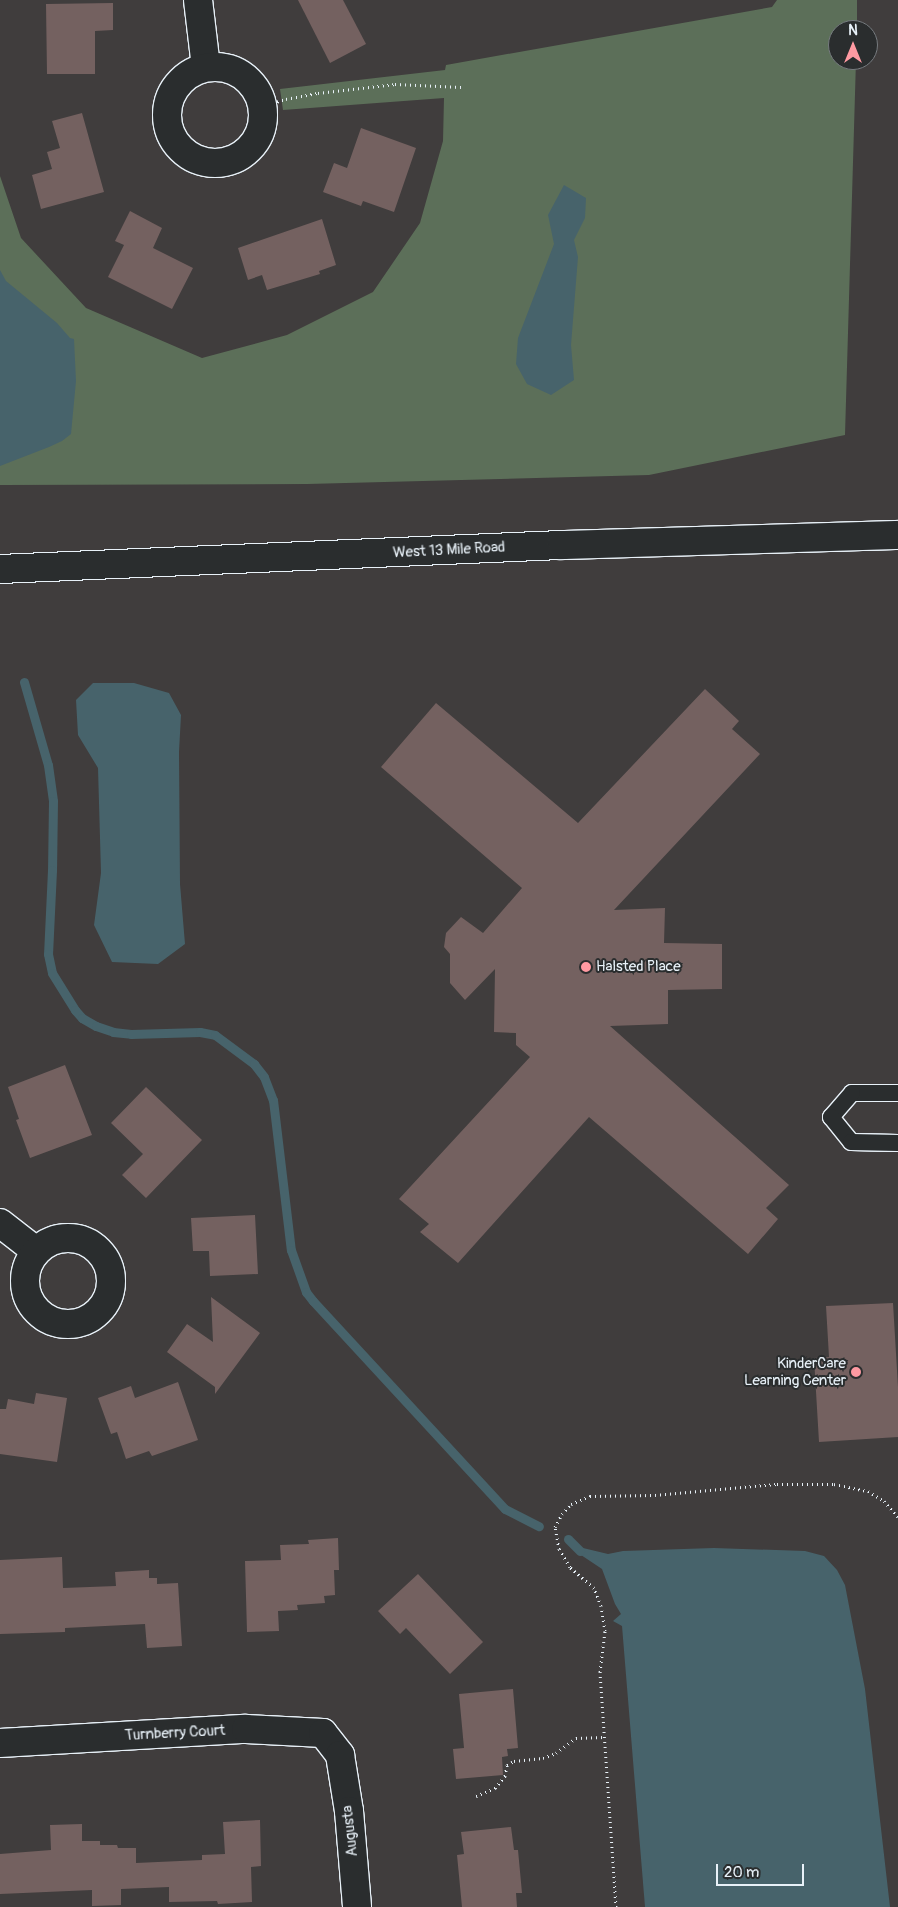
<!DOCTYPE html>
<html>
<head>
<meta charset="utf-8">
<style>
	body { margin:0 }
	#map { position:relative; width:898px; height:1907px; overflow:hidden; background:#403d3d; font-family:Pangolin,sans-serif }
	div>[style] { position:absolute }
	.green>* { inset:0; background:#5c6f59 }
	.water>* { inset:0; background:#47636b }
	.stream>* { height:9px; margin:-4.5px; padding:0 4.5px; transform-origin:4.5px; border-radius:4.5px; background:#47636b }
	.building>* { inset:0; background:#746160 }
	.path>* { height:3px; margin-top:-1.5px; transform-origin:0; background:repeating-linear-gradient(90deg,#e8f1f8 0 1px,transparent 0 5px) }
	.roads { filter:drop-shadow(1px 0 #e8f1f8) drop-shadow(-1px 0 #e8f1f8) drop-shadow(0 1px #e8f1f8) drop-shadow(0 -1px #e8f1f8) }
	.lane>* { height:16px; margin:-8px; padding:0 8px; transform-origin:8px; border-radius:8px; background:#2a2d2e }
	.street>* { height:28px; margin:-14px; padding:0 14px; transform-origin:14px; border-radius:14px; background:#2a2d2e }
	.street>.ring { margin:-14px; padding:0; box-sizing:content-box; background:none; border:28px solid #2a2d2e; border-radius:50% }
	.secondary>* { height:28px; margin:-14px; padding:0 14px; transform-origin:14px; border-radius:14px; background:#2a2d2e }
	.dots>* { width:14px; height:14px; translate:-50% -50%; box-sizing:border-box; border:2px solid #2a2d2e; border-radius:50% }
	span { translate:-50% -50%; white-space:nowrap; text-align:center; line-height:1.15; -webkit-text-stroke:4px #2a2d2e; paint-order:stroke }
	.street-label { font-size:15px; color:#e8f1f8 }
	.poi-label { font-size:15px; color:#e8f1f8 }
	.left { translate:0 -50%; text-align:left }
	.right { translate:-100% -50%; text-align:right }
	.north { position:absolute; left:828px; top:20px; width:50px; height:50px; box-sizing:border-box; background:#2a2d2e; border:1px solid #767b7f; border-radius:50%; rotate:0deg; font-size:14px; font-weight:700; line-height:20px; text-align:center; color:#e8f1f8 }
	.north::after { content:''; display:block; margin:auto; width:18px; height:22px; background:#ff9aa2; clip-path:polygon(50% 0,100% 100%,50% 72%,0 100%) }
	.scale { position:absolute; left:716px; top:1864px; width:88px; height:22px; box-sizing:border-box; border:2px solid #e8f1f8; border-top:0; padding-left:6px; font-size:15px; line-height:18px; white-space:nowrap; color:#e8f1f8; -webkit-text-stroke:4px #2a2d2e; paint-order:stroke }
</style>
</head>
<body>
<div id="map">
	<div class="green">
		<div style="clip-path:polygon(777px 0,857px 0,857px 30px,838px 30px,838px 60px,856px 60px,845px 435px,649px 475px,307px 484px,0 485px,0 176px,21px 238px,86px 308px,202px 358px,287px 335px,373px 292px,420px 223px,443px 141px,444px 98px,283px 110px,280px 89px,445px 70px,446px 65px,772px 7px)"></div>
	</div>
	<div class="water">
		<div style="clip-path:polygon(564px 185px,586px 198px,585px 218px,574px 240px,578px 257px,571px 345px,574px 380px,551px 395px,527px 384px,516px 364px,518px 338px,554px 244px,548px 215px)"></div>
		<div style="clip-path:polygon(0 270px,6px 281px,57px 323px,70px 338px,74px 339px,76px 381px,71px 434px,62px 441px,49px 447px,0 466px)"></div>
		<div style="clip-path:polygon(93px 683px,134px 683px,169px 693px,181px 715px,179px 752px,180px 884px,185px 944px,158px 964px,112px 962px,94px 925px,101px 873px,98px 768px,78px 735px,76px 700px)"></div>
		<div style="clip-path:polygon(583px 1548px,608px 1554px,623px 1551px,714px 1548px,805px 1551px,824px 1556px,837px 1570px,845px 1585px,865px 1689px,890px 1907px,645px 1907px,622px 1626px,613px 1621px,621px 1614px,615px 1604px,602px 1569px,578px 1553px)"></div>
	</div>
	<div class="stream">
		<div style="left:24px;top:682px;width:86px;rotate:73.9deg"></div>
		<div style="left:48px;top:765px;width:36px;rotate:82deg"></div>
		<div style="left:53px;top:801px;width:69px;rotate:90.8deg"></div>
		<div style="left:52px;top:870px;width:84px;rotate:92.7deg"></div>
		<div style="left:48px;top:954px;width:19px;rotate:78deg"></div>
		<div style="left:52px;top:973px;width:44px;rotate:58.1deg"></div>
		<div style="left:75px;top:1010px;width:11px;rotate:49deg"></div>
		<div style="left:82px;top:1018px;width:16px;rotate:30deg"></div>
		<div style="left:96px;top:1026px;width:18px;rotate:19deg"></div>
		<div style="left:113px;top:1032px;width:18px;rotate:6deg"></div>
		<div style="left:131px;top:1034px;width:69px;rotate:-1.7deg"></div>
		<div style="left:200px;top:1032px;width:15px;rotate:11deg"></div>
		<div style="left:215px;top:1035px;width:49px;rotate:36.6deg"></div>
		<div style="left:254px;top:1064px;width:16px;rotate:52deg"></div>
		<div style="left:264px;top:1077px;width:25px;rotate:69deg"></div>
		<div style="left:273px;top:1100px;width:151px;rotate:83.2deg"></div>
		<div style="left:291px;top:1250px;width:45px;rotate:70.3deg"></div>
		<div style="left:306px;top:1292px;width:11px;rotate:52deg"></div>
		<div style="left:313px;top:1301px;width:283px;rotate:47.3deg"></div>
		<div style="left:505px;top:1509px;width:38px;rotate:27deg"></div>
		<div style="left:568px;top:1539px;width:17px;rotate:45deg"></div>
	</div>
	<div class="building">
		<div style="clip-path:polygon(298px 0,343px 0,366px 44px,330px 63px)"></div>
		<div style="clip-path:polygon(113px 3px,113px 30px,95px 31px,95px 74px,47px 74px,46px 4px)"></div>
		<div style="clip-path:polygon(82px 113px,104px 192px,41px 209px,32px 175px,52px 169px,47px 152px,60px 148px,52px 121px)"></div>
		<div style="clip-path:polygon(361px 128px,416px 148px,394px 212px,363px 201px,361px 206px,323px 192px,334px 163px,347px 168px)"></div>
		<div style="clip-path:polygon(130px 211px,162px 228px,153px 248px,193px 268px,172px 309px,108px 277px,124px 245px,115px 241px)"></div>
		<div style="clip-path:polygon(322px 219px,336px 265px,319px 271px,320px 274px,267px 290px,262px 275px,248px 280px,238px 248px)"></div>
		<div style="clip-path:polygon(705px 689px,739px 721px,732px 729px,760px 754px,614px 910px,665px 908px,664px 943px,722px 944px,722px 989px,668px 990px,668px 1024px,610px 1026px,789px 1185px,766px 1208px,778px 1219px,748px 1254px,589px 1117px,458px 1263px,420px 1232px,429px 1224px,399px 1199px,530px 1057px,516px 1045px,516px 1033px,494px 1032px,495px 969px,465px 1000px,450px 983px,450px 954px,444px 947px,446px 933px,461px 917px,483px 933px,522px 888px,381px 767px,436px 703px,578px 823px)"></div>
		<div style="clip-path:polygon(65px 1065px,92px 1135px,30px 1158px,16px 1120px,19px 1119px,8px 1087px)"></div>
		<div style="clip-path:polygon(146px 1087px,202px 1140px,146px 1198px,122px 1175px,143px 1154px,111px 1123px)"></div>
		<div style="clip-path:polygon(255px 1215px,258px 1274px,210px 1276px,209px 1251px,193px 1251px,191px 1218px)"></div>
		<div style="clip-path:polygon(211px 1297px,260px 1333px,215px 1394px,215px 1387px,167px 1352px,187px 1324px,213px 1342px)"></div>
		<div style="clip-path:polygon(893px 1303px,898px 1387px,898px 1437px,819px 1442px,814px 1358px,829px 1357px,826px 1306px)"></div>
		<div style="clip-path:polygon(178px 1382px,198px 1440px,152px 1456px,149px 1451px,126px 1459px,117px 1432px,111px 1434px,98px 1398px,131px 1386px,135px 1398px)"></div>
		<div style="clip-path:polygon(36px 1393px,67px 1398px,57px 1462px,0 1454px,0 1409px,6px 1409px,8px 1399px,34px 1404px)"></div>
		<div style="clip-path:polygon(338px 1538px,339px 1570px,334px 1570px,335px 1595px,324px 1596px,325px 1603px,297px 1605px,298px 1610px,278px 1611px,279px 1631px,247px 1632px,245px 1561px,281px 1560px,280px 1545px,309px 1544px,308px 1540px)"></div>
		<div style="clip-path:polygon(62px 1557px,63px 1588px,116px 1586px,115px 1572px,149px 1570px,149px 1578px,157px 1578px,157px 1584px,178px 1583px,182px 1646px,147px 1648px,145px 1624px,65px 1628px,65px 1632px,0 1634px,0 1560px)"></div>
		<div style="clip-path:polygon(418px 1574px,483px 1642px,450px 1674px,406px 1628px,400px 1634px,378px 1611px)"></div>
		<div style="clip-path:polygon(513px 1689px,518px 1748px,507px 1749px,508px 1756px,502px 1757px,503px 1775px,456px 1779px,453px 1749px,464px 1748px,459px 1694px)"></div>
		<div style="clip-path:polygon(260px 1820px,261px 1866px,251px 1867px,252px 1902px,218px 1904px,217px 1901px,169px 1902px,169px 1887px,121px 1889px,121px 1905px,92px 1906px,92px 1890px,0 1894px,0 1854px,51px 1850px,50px 1825px,82px 1824px,82px 1841px,100px 1841px,100px 1845px,117px 1845px,118px 1848px,136px 1848px,136px 1863px,202px 1860px,202px 1855px,225px 1854px,223px 1822px)"></div>
		<div style="clip-path:polygon(511px 1827px,514px 1850px,518px 1850px,522px 1893px,516px 1893px,517px 1907px,462px 1907px,457px 1855px,464px 1854px,461px 1832px)"></div>
	</div>
	<div class="path">
		<div style="left:263px;top:106px;width:24px;rotate:-17deg"></div>
		<div style="left:286px;top:99px;width:33px;rotate:-11deg"></div>
		<div style="left:318px;top:93px;width:78px;rotate:-6.7deg"></div>
		<div style="left:395px;top:84px;width:66px;rotate:2.6deg"></div>
		<div style="left:476px;top:1796px;width:21px;rotate:-23deg"></div>
		<div style="left:495px;top:1788px;width:16px;rotate:-50deg"></div>
		<div style="left:505px;top:1776px;width:11px;rotate:-80deg"></div>
		<div style="left:507px;top:1765px;width:8px;rotate:-30deg"></div>
		<div style="left:514px;top:1761px;width:29px;rotate:-6deg"></div>
		<div style="left:543px;top:1758px;width:14px;rotate:-21deg"></div>
		<div style="left:556px;top:1753px;width:25px;rotate:-37deg"></div>
		<div style="left:576px;top:1738px;width:28px;rotate:-2deg"></div>
		<div style="left:616px;top:1907px;width:236px;rotate:-93.9deg"></div>
		<div style="left:600px;top:1672px;width:41px;rotate:-83deg"></div>
		<div style="left:605px;top:1631px;width:25px;rotate:-99deg"></div>
		<div style="left:601px;top:1606px;width:19px;rotate:-111deg"></div>
		<div style="left:594px;top:1588px;width:32px;rotate:-139deg"></div>
		<div style="left:570px;top:1567px;width:21px;rotate:-121deg"></div>
		<div style="left:559px;top:1549px;width:22px;rotate:-100deg"></div>
		<div style="left:555px;top:1527px;width:15px;rotate:-62deg"></div>
		<div style="left:562px;top:1514px;width:13px;rotate:-48deg"></div>
		<div style="left:571px;top:1504px;width:21px;rotate:-23deg"></div>
		<div style="left:590px;top:1496px;width:65px;rotate:-0.9deg"></div>
		<div style="left:655px;top:1495px;width:122px;rotate:-5.2deg"></div>
		<div style="left:777px;top:1484px;width:57px"></div>
		<div style="left:834px;top:1484px;width:35px;rotate:12deg"></div>
		<div style="left:868px;top:1491px;width:19px;rotate:32deg"></div>
		<div style="left:884px;top:1501px;width:21px;rotate:49deg"></div>
	</div>
	<div class="roads">
		<div class="lane">
			<div style="left:898px;top:1093px;width:46px;rotate:180deg"></div>
			<div style="left:852px;top:1093px;width:32px;rotate:131deg"></div>
			<div style="left:831px;top:1117px;width:32px;rotate:51deg"></div>
			<div style="left:851px;top:1142px;width:47px;rotate:1.2deg"></div>
		</div>
		<div class="street">
			<div style="left:198px;top:0;width:67px;rotate:83.2deg"></div>
			<div class="ring" style="left:167px;top:67px;width:68px;height:68px"></div>
			<div style="left:0;top:1223px;width:46px;rotate:37.9deg"></div>
			<div class="ring" style="left:25px;top:1238px;width:58px;height:58px"></div>
			<div style="left:0;top:1743px;width:246px;rotate:-3.3deg"></div>
			<div style="left:246px;top:1729px;width:77px;rotate:3deg"></div>
			<div style="left:323px;top:1733px;width:28px;rotate:52deg"></div>
			<div style="left:340px;top:1755px;width:57px;rotate:80.9deg"></div>
			<div style="left:349px;top:1811px;width:96px;rotate:85.2deg"></div>
		</div>
		<div class="secondary">
			<div style="left:0;top:569px;width:563px;rotate:-2.45deg"></div>
			<div style="left:562px;top:545px;width:336px;rotate:-1.7deg"></div>
		</div>
	</div>
	<div class="dots">
		<div style="left:586px;top:967px;background:#ff9aa2"></div>
		<div style="left:856px;top:1372px;background:#ff9aa2"></div>
	</div>
	<div class="street-label">
		<span style="left:449px;top:550px;rotate:-3deg">West 13 Mile Road</span>
		<span style="left:175px;top:1733px;rotate:-3deg">Turnberry Court</span>
		<span style="left:350px;top:1831px;rotate:-96deg">Augusta</span>
	</div>
	<div class="poi-label">
		<span class="left" style="left:596px;top:967px">Halsted Place</span>
		<span class="right" style="left:846px;top:1372px">KinderCare<br>Learning Center</span>
	</div>
	<div class="north">N</div>
	<div class="scale">20 m</div>
</div>
</body>
</html>
